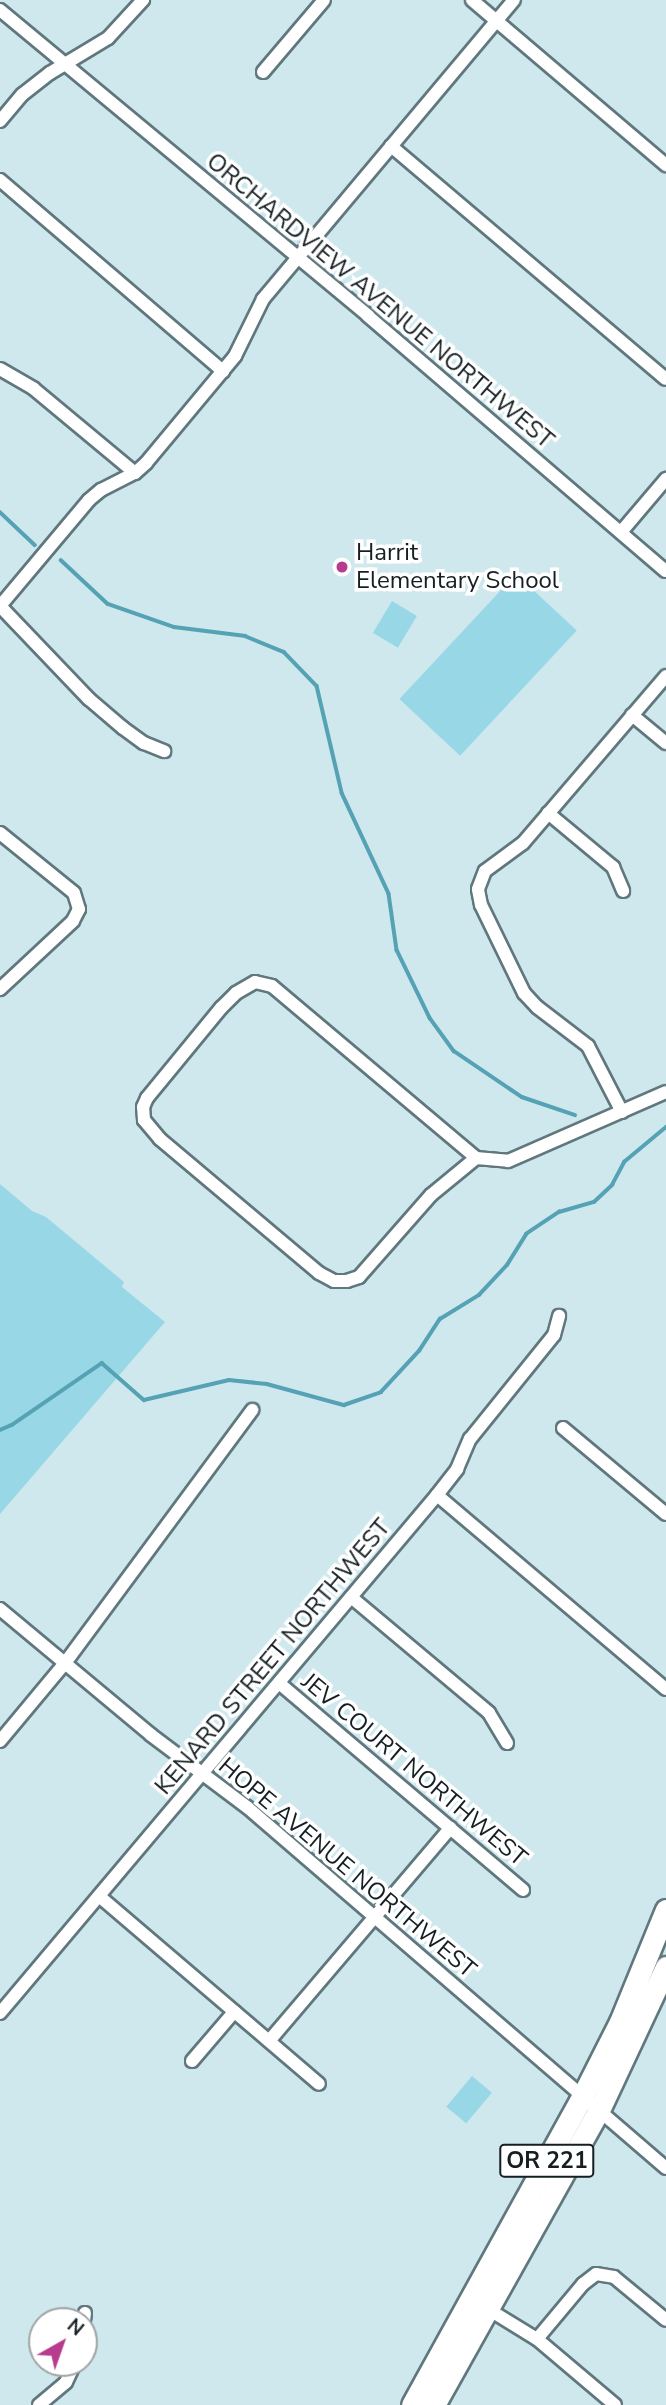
<!DOCTYPE html>
<html>
<head>
<meta charset="utf-8">
<style>
	body { margin:0 }
	#map { position:relative; width:666px; height:2405px; overflow:hidden; background:#cee8ee; font-family:"Nunito Sans",sans-serif }
	div>[style] { position:absolute }
	.green>* { inset:0; background:#98d7e6; transform-origin:0 0 }
	.stream>* { height:3.5px; margin:-1.75px; padding:0 1.75px; transform-origin:1.75px; border-radius:1.75px; background:#55a2b4 }
	.roads { filter:drop-shadow(2px 0 #60777d) drop-shadow(-2px 0 #60777d) drop-shadow(0 2px #60777d) drop-shadow(0 -2px #60777d) }
	.street>* { height:12px; margin:-6px; padding:0 6px; transform-origin:6px; border-radius:6px; background:#fff }
	.primary>* { height:21px; margin:-10.5px; padding:0 10.5px; transform-origin:10.5px; border-radius:10.5px; background:#fff }
	.dots>* { width:19px; height:19px; translate:-50% -50%; box-sizing:border-box; border:4px solid #fff; border-radius:50% }
	span { translate:-50% -50%; white-space:nowrap; text-align:center; line-height:1.15; -webkit-text-stroke:7px #fff; paint-order:stroke }
	.shield-label span { padding:2px 5px; background:#fff; border:2px solid; border-radius:5px; -webkit-text-stroke-width:0 }
	.shield-label { font-size:23px; color:#151e21; font-weight:700 }
	.street-label { font-size:24px; color:#151e21 }
	.poi-label { font-size:24px; color:#151e21 }
	.left { translate:0 -50%; text-align:left }
	.north { position:absolute; left:28px; top:2307px; width:70px; height:70px; box-sizing:border-box; background:#fff; border:2px solid #a1a5a6; border-radius:50%; rotate:40deg; font-size:19px; font-weight:700; line-height:28px; text-align:center; color:#151e21 }
	.north::after { content:''; display:block; margin:auto; width:24px; height:32px; background:#b83c8d; clip-path:polygon(50% 0,100% 100%,50% 72%,0 100%) }
</style>
</head>
<body>
<div id="map">
	<div class="green">
		<div style="left:516px;top:574px;width:83px;height:171px;rotate:43deg"></div>
		<div style="left:392px;top:601px;width:29px;height:37px;rotate:31deg"></div>
		<div style="clip-path:polygon(0 1184px,32px 1211px,46px 1217px,124px 1282px,122px 1287px,165px 1322px,0 1514px)"></div>
		<div style="left:472px;top:2076px;width:26px;height:40px;rotate:40deg"></div>
	</div>
	<div class="stream">
		<div style="left:0;top:512px;width:48px;rotate:43.3deg"></div>
		<div style="left:61px;top:560px;width:64px;rotate:43.1deg"></div>
		<div style="left:108px;top:604px;width:70px;rotate:19.2deg"></div>
		<div style="left:174px;top:627px;width:72px;rotate:7.2deg"></div>
		<div style="left:245px;top:636px;width:42px;rotate:22.3deg"></div>
		<div style="left:284px;top:652px;width:47px;rotate:45.9deg"></div>
		<div style="left:317px;top:686px;width:110px;rotate:76.8deg"></div>
		<div style="left:342px;top:793px;width:111px;rotate:65deg"></div>
		<div style="left:389px;top:894px;width:57px;rotate:81.9deg"></div>
		<div style="left:397px;top:950px;width:76px;rotate:64.1deg"></div>
		<div style="left:430px;top:1018px;width:41px;rotate:54deg"></div>
		<div style="left:454px;top:1051px;width:82px;rotate:34.1deg"></div>
		<div style="left:522px;top:1097px;width:56px;rotate:18.8deg"></div>
		<div style="left:0;top:1430px;width:13px;rotate:-23deg"></div>
		<div style="left:12px;top:1425px;width:109px;rotate:-34.6deg"></div>
		<div style="left:102px;top:1363px;width:56px;rotate:41.4deg"></div>
		<div style="left:144px;top:1400px;width:87px;rotate:-13.2deg"></div>
		<div style="left:229px;top:1380px;width:38px;rotate:6deg"></div>
		<div style="left:267px;top:1384px;width:80px;rotate:15.3deg"></div>
		<div style="left:344px;top:1405px;width:39px;rotate:-19deg"></div>
		<div style="left:381px;top:1392px;width:56px;rotate:-47.2deg"></div>
		<div style="left:419px;top:1351px;width:38px;rotate:-57deg"></div>
		<div style="left:440px;top:1319px;width:46px;rotate:-31.6deg"></div>
		<div style="left:479px;top:1295px;width:41px;rotate:-47deg"></div>
		<div style="left:507px;top:1265px;width:36px;rotate:-58deg"></div>
		<div style="left:526px;top:1234px;width:40px;rotate:-34deg"></div>
		<div style="left:559px;top:1212px;width:36px;rotate:-16deg"></div>
		<div style="left:594px;top:1202px;width:25px;rotate:-43deg"></div>
		<div style="left:612px;top:1185px;width:26px;rotate:-62deg"></div>
		<div style="left:624px;top:1162px;width:55px;rotate:-39.8deg"></div>
	</div>
	<div class="roads">
		<div class="street">
			<div style="left:472px;top:0;width:255px;rotate:40.4deg"></div>
			<div style="left:0;top:10px;width:479px;rotate:39.7deg"></div>
			<div style="left:368px;top:316px;width:392px;rotate:40.6deg"></div>
			<div style="left:263px;top:72px;width:94px;rotate:-49.7deg"></div>
			<div style="left:0;top:121px;width:35px;rotate:-50deg"></div>
			<div style="left:23px;top:94px;width:34px;rotate:-38deg"></div>
			<div style="left:50px;top:73px;width:68px;rotate:-31.1deg"></div>
			<div style="left:108px;top:38px;width:52px;rotate:-47.4deg"></div>
			<div style="left:391px;top:146px;width:360px;rotate:40.3deg"></div>
			<div style="left:0;top:180px;width:294px;rotate:40.6deg"></div>
			<div style="left:0;top:369px;width:39px;rotate:30deg"></div>
			<div style="left:34px;top:389px;width:131px;rotate:39.7deg"></div>
			<div style="left:621px;top:532px;width:70px;rotate:-49.7deg"></div>
			<div style="left:0;top:606px;width:138px;rotate:-50deg"></div>
			<div style="left:89px;top:500px;width:16px;rotate:-40deg"></div>
			<div style="left:101px;top:490px;width:38px;rotate:-27deg"></div>
			<div style="left:135px;top:473px;width:15px;rotate:-42deg"></div>
			<div style="left:146px;top:463px;width:139px;rotate:-50.2deg"></div>
			<div style="left:235px;top:356px;width:64px;rotate:-63.8deg"></div>
			<div style="left:263px;top:299px;width:390px;rotate:-50deg"></div>
			<div style="left:0;top:606px;width:129px;rotate:46.3deg"></div>
			<div style="left:89px;top:699px;width:45px;rotate:40.5deg"></div>
			<div style="left:123px;top:728px;width:26px;rotate:36deg"></div>
			<div style="left:144px;top:743px;width:22px;rotate:22deg"></div>
			<div style="left:632px;top:715px;width:44px;rotate:39.5deg"></div>
			<div style="left:548px;top:813px;width:85px;rotate:39.7deg"></div>
			<div style="left:613px;top:867px;width:26px;rotate:67deg"></div>
			<div style="left:0;top:833px;width:95px;rotate:39deg"></div>
			<div style="left:74px;top:893px;width:17px;rotate:73deg"></div>
			<div style="left:79px;top:909px;width:13px;rotate:117deg"></div>
			<div style="left:73px;top:921px;width:100px;rotate:137deg"></div>
			<div style="left:255px;top:982px;width:17px;rotate:13deg"></div>
			<div style="left:272px;top:986px;width:267px;rotate:40.1deg"></div>
			<div style="left:476px;top:1158px;width:58px;rotate:140.6deg"></div>
			<div style="left:431px;top:1195px;width:109px;rotate:131.3deg"></div>
			<div style="left:359px;top:1277px;width:13px;rotate:162deg"></div>
			<div style="left:347px;top:1281px;width:13px;rotate:180deg"></div>
			<div style="left:334px;top:1281px;width:17px;rotate:-152deg"></div>
			<div style="left:319px;top:1273px;width:208px;rotate:-139.9deg"></div>
			<div style="left:160px;top:1139px;width:25px;rotate:-130deg"></div>
			<div style="left:144px;top:1120px;width:13px;rotate:-94deg"></div>
			<div style="left:143px;top:1107px;width:10px;rotate:-66deg"></div>
			<div style="left:147px;top:1098px;width:117px;rotate:-50.6deg"></div>
			<div style="left:221px;top:1008px;width:21px;rotate:-45deg"></div>
			<div style="left:236px;top:993px;width:22px;rotate:-30deg"></div>
			<div style="left:622px;top:1112px;width:74px;rotate:-117.3deg"></div>
			<div style="left:588px;top:1046px;width:64px;rotate:-142.6deg"></div>
			<div style="left:537px;top:1007px;width:19px;rotate:-133deg"></div>
			<div style="left:524px;top:993px;width:98px;rotate:-116deg"></div>
			<div style="left:481px;top:905px;width:16px;rotate:-101deg"></div>
			<div style="left:478px;top:889px;width:19px;rotate:-69deg"></div>
			<div style="left:485px;top:871px;width:47px;rotate:-36.4deg"></div>
			<div style="left:523px;top:843px;width:220px;rotate:-49.4deg"></div>
			<div style="left:476px;top:1158px;width:32px;rotate:5deg"></div>
			<div style="left:508px;top:1161px;width:172px;rotate:-23.6deg"></div>
			<div style="left:563px;top:1428px;width:134px;rotate:39.9deg"></div>
			<div style="left:437px;top:1495px;width:300px;rotate:40.3deg"></div>
			<div style="left:351px;top:1597px;width:180px;rotate:40deg"></div>
			<div style="left:489px;top:1713px;width:35px;rotate:59deg"></div>
			<div style="left:0;top:1609px;width:197px;rotate:39.8deg"></div>
			<div style="left:151px;top:1735px;width:120px;rotate:36.9deg"></div>
			<div style="left:247px;top:1807px;width:553px;rotate:40.75deg"></div>
			<div style="left:279px;top:1683px;width:320px;rotate:40.3deg"></div>
			<div style="left:0;top:1741px;width:102px;rotate:-50.2deg"></div>
			<div style="left:65px;top:1663px;width:315px;rotate:-53.5deg"></div>
			<div style="left:99px;top:1896px;width:289px;rotate:40.5deg"></div>
			<div style="left:0;top:2013px;width:678px;rotate:-49.85deg"></div>
			<div style="left:437px;top:1495px;width:33px;rotate:-52deg"></div>
			<div style="left:457px;top:1469px;width:33px;rotate:-67deg"></div>
			<div style="left:470px;top:1439px;width:134px;rotate:-51.1deg"></div>
			<div style="left:554px;top:1335px;width:20px;rotate:-75deg"></div>
			<div style="left:269px;top:2041px;width:280px;rotate:-49.6deg"></div>
			<div style="left:192px;top:2061px;width:65px;rotate:-49.4deg"></div>
			<div style="left:488px;top:2309px;width:57px;rotate:31.5deg"></div>
			<div style="left:537px;top:2339px;width:102px;rotate:40.2deg"></div>
			<div style="left:84px;top:2321px;width:8px;rotate:-83deg"></div>
			<div style="left:537px;top:2339px;width:72px;rotate:-50.1deg"></div>
			<div style="left:583px;top:2284px;width:16px;rotate:-38deg"></div>
			<div style="left:596px;top:2274px;width:18px;rotate:9deg"></div>
			<div style="left:614px;top:2277px;width:67px;rotate:39.6deg"></div>
			<div style="left:39px;top:2405px;width:35px;rotate:-40deg"></div>
			<div style="left:66px;top:2382px;width:21px;rotate:-65deg"></div>
		</div>
		<div class="primary">
			<div style="left:412px;top:2405px;width:354px;rotate:-61.1deg"></div>
			<div style="left:583px;top:2095px;width:82px;rotate:-63.1deg"></div>
			<div style="left:620px;top:2022px;width:121px;rotate:-67.7deg"></div>
			<div style="left:434px;top:2405px;width:338px;rotate:-60.8deg"></div>
			<div style="left:599px;top:2110px;width:158px;rotate:-64.9deg"></div>
		</div>
	</div>
	<div class="dots">
		<div style="left:342px;top:567px;background:#b83c8d"></div>
	</div>
	<div class="shield-label">
		<span style="left:547px;top:2161px">OR 221</span>
	</div>
	<div class="street-label">
		<span style="left:380px;top:301px;rotate:40deg">ORCHARDVIEW AVENUE NORTHWEST</span>
		<span style="left:273px;top:1657px;rotate:-50deg">KENARD STREET NORTHWEST</span>
		<span style="left:414px;top:1770px;rotate:40deg">JEV COURT NORTHWEST</span>
		<span style="left:347px;top:1868px;rotate:40deg">HOPE AVENUE NORTHWEST</span>
	</div>
	<div class="poi-label">
		<span class="left" style="left:356px;top:567px">Harrit<br>Elementary School</span>
	</div>
	<div class="north">N</div>
</div>
</body>
</html>
